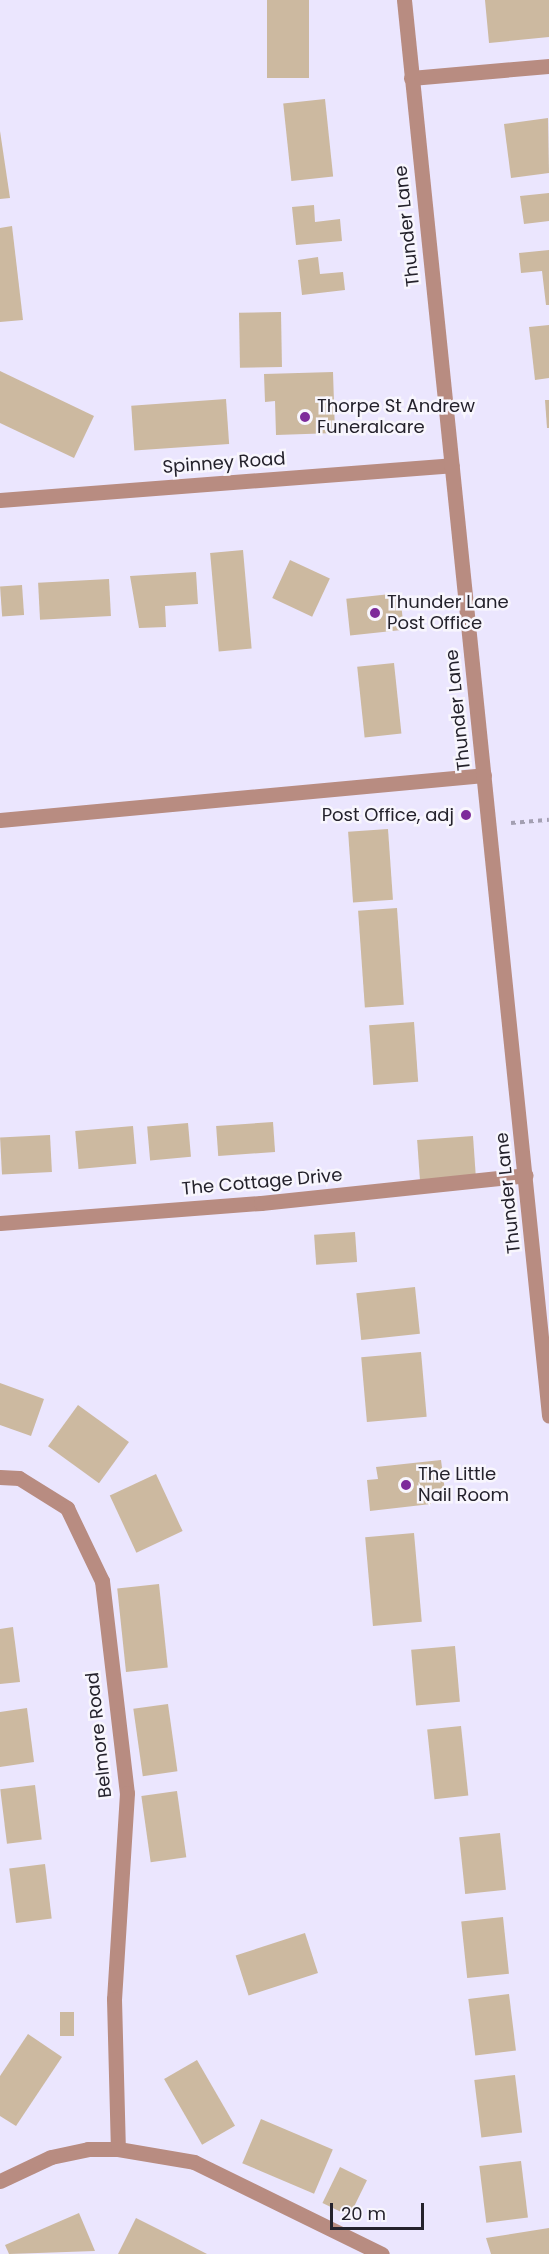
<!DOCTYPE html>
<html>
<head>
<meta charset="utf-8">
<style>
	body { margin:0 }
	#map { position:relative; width:549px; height:2254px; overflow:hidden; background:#ebe6fe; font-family:Poppins,sans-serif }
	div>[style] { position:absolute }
	.building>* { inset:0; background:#ccb9a0; transform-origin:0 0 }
	.path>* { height:4px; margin-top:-2px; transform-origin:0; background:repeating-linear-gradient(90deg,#a39fb2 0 4.5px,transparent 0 9px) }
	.service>* { height:15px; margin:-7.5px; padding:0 7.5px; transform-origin:7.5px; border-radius:7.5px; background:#b88c81 }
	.minor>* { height:15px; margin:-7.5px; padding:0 7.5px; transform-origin:7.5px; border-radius:7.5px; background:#b88c81 }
	.tertiary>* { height:15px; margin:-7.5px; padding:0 7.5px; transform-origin:7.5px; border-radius:7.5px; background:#b88c81 }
	.dots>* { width:16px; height:16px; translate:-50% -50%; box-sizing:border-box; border:3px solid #f8f6fd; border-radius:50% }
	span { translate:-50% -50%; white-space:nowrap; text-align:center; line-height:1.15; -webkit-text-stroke:5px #f8f6fd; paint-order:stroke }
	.street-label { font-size:18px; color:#24222c }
	.poi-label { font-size:18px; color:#24222c }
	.left { translate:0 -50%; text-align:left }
	.right { translate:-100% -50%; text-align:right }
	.scale { position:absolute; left:330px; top:2203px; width:94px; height:27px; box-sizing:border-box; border:3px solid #24222c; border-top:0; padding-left:8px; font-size:18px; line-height:21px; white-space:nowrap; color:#24222c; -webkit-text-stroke:4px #f8f6fd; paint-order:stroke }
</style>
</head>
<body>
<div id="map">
	<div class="building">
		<div style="left:267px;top:0;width:42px;height:78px"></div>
		<div style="clip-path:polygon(485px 0,549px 0,549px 37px,489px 43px)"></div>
		<div style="left:325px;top:99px;width:78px;height:42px;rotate:84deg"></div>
		<div style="clip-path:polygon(548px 118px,549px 173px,511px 178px,504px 124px)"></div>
		<div style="clip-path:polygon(0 131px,10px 198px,0 199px)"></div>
		<div style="clip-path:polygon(549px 193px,549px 221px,524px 224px,520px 196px)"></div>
		<div style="clip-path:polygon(314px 205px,315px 222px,340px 219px,342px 241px,296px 245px,292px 207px)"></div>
		<div style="clip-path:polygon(12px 226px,23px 320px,0 322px,0 228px)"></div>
		<div style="clip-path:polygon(549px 250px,549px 305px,546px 305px,542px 271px,521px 273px,519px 253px)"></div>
		<div style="clip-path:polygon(318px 257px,320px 274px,343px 272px,345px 290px,302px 295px,298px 260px)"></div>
		<div style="left:281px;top:312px;width:55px;height:42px;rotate:89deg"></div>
		<div style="clip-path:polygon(549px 325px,549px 378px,535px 380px,529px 327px)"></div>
		<div style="clip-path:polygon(0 371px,94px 416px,74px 458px,0 423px)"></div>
		<div style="clip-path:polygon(333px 372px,335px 433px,276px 435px,275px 401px,265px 402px,264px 374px)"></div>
		<div style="left:226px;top:399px;width:45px;height:95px;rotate:86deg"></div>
		<div style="clip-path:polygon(545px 400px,549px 400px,549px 428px,547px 428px)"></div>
		<div style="left:243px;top:550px;width:99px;height:33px;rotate:85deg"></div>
		<div style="left:290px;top:560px;width:44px;height:42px;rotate:25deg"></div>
		<div style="clip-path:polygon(196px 572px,198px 604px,165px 606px,166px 627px,139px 628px,130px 576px)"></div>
		<div style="left:109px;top:579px;width:37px;height:71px;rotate:87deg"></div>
		<div style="left:22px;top:585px;width:30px;height:22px;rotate:86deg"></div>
		<div style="left:400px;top:593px;width:37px;height:54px;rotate:84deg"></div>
		<div style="left:394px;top:663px;width:71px;height:37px;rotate:84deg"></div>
		<div style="left:388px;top:829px;width:71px;height:40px;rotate:86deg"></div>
		<div style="left:397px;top:908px;width:97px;height:39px;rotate:86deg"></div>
		<div style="left:414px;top:1022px;width:60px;height:45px;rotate:86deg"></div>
		<div style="left:273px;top:1122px;width:30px;height:57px;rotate:86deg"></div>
		<div style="left:188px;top:1123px;width:34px;height:41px;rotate:85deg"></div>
		<div style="left:133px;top:1126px;width:38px;height:58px;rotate:85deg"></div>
		<div style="left:50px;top:1135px;width:37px;height:50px;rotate:87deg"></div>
		<div style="left:473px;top:1136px;width:41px;height:56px;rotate:86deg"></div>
		<div style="left:355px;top:1232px;width:30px;height:41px;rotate:86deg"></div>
		<div style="left:415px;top:1287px;width:47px;height:59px;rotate:84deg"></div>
		<div style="left:421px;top:1352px;width:65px;height:60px;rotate:85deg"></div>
		<div style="clip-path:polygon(0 1383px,44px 1399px,31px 1436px,0 1425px)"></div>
		<div style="left:78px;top:1405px;width:63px;height:51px;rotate:36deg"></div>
		<div style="clip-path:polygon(441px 1460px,445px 1491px,430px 1493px,431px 1504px,370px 1511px,367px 1480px,378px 1479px,376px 1467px)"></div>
		<div style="left:156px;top:1474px;width:63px;height:51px;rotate:65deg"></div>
		<div style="left:414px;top:1533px;width:89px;height:49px;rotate:85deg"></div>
		<div style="left:159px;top:1584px;width:84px;height:42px;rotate:84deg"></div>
		<div style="clip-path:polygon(13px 1627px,20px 1682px,0 1684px,0 1629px)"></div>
		<div style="left:455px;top:1646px;width:56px;height:44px;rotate:85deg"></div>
		<div style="left:168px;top:1704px;width:68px;height:35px;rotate:82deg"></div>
		<div style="clip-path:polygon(27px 1708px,34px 1762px,0 1767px,0 1712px)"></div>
		<div style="left:461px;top:1726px;width:70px;height:34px;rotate:84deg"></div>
		<div style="left:35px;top:1785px;width:55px;height:35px;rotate:83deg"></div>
		<div style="left:177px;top:1791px;width:67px;height:36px;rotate:82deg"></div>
		<div style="left:500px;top:1833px;width:57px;height:41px;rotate:84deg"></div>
		<div style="left:45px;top:1864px;width:55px;height:36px;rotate:83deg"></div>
		<div style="left:503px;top:1917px;width:57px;height:42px;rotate:84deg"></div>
		<div style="left:305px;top:1933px;width:42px;height:73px;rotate:72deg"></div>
		<div style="left:509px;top:1994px;width:57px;height:41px;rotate:83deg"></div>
		<div style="left:60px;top:2012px;width:14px;height:24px"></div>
		<div style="clip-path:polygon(28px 2034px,62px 2057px,16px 2126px,0 2116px,0 2076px)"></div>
		<div style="left:197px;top:2060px;width:76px;height:38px;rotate:60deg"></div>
		<div style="left:515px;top:2075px;width:58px;height:41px;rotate:83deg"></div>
		<div style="left:261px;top:2119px;width:78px;height:48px;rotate:23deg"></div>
		<div style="left:521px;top:2161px;width:57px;height:42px;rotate:83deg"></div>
		<div style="left:340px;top:2167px;width:30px;height:40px;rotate:26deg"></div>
		<div style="clip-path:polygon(79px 2213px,95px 2251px,9px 2254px,5px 2245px)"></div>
		<div style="clip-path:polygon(136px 2218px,174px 2237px,207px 2254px,118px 2254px)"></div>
		<div style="clip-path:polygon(549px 2228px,549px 2254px,491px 2254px,486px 2238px)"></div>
	</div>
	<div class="path">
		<div style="left:511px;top:823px;width:38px;rotate:-5deg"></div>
	</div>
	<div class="service">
		<div style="left:0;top:820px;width:486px;rotate:-5.3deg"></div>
	</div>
	<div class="minor">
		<div style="left:411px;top:78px;width:139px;rotate:-5deg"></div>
		<div style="left:0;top:500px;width:453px;rotate:-4.4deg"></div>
		<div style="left:0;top:1223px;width:262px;rotate:-4.4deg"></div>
		<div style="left:261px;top:1203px;width:266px;rotate:-6deg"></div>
		<div style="left:0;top:1477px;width:19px;rotate:3deg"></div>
		<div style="left:19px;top:1478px;width:57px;rotate:32deg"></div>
		<div style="left:67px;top:1508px;width:81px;rotate:64.4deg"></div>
		<div style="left:102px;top:1581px;width:213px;rotate:83.3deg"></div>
		<div style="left:127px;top:1793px;width:206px;rotate:93.6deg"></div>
		<div style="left:114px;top:1999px;width:150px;rotate:88.5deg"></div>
		<div style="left:0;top:2181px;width:56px;rotate:-25.2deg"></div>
		<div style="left:51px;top:2157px;width:38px;rotate:-12deg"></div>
		<div style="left:88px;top:2149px;width:30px"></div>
		<div style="left:118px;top:2149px;width:77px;rotate:9.7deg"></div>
		<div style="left:194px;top:2162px;width:209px;rotate:26.1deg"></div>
	</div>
	<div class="tertiary">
		<div style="left:404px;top:0;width:1423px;rotate:84.15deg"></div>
	</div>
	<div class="dots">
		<div style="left:305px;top:417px;background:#7d2a9a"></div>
		<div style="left:375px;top:613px;background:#7d2a9a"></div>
		<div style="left:466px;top:815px;background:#7d2a9a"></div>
		<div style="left:406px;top:1485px;background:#7d2a9a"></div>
	</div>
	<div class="street-label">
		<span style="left:407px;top:226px;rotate:-96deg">Thunder Lane</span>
		<span style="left:224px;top:463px;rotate:-4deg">Spinney Road</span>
		<span style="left:458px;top:710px;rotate:-96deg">Thunder Lane</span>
		<span style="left:262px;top:1182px;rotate:-5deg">The Cottage Drive</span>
		<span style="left:508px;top:1193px;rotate:-96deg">Thunder Lane</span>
		<span style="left:99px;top:1735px;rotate:-96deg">Belmore Road</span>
	</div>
	<div class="poi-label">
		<span class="left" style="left:317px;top:417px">Thorpe St Andrew<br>Funeralcare</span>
		<span class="left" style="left:387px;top:613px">Thunder Lane<br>Post Office</span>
		<span class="right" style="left:454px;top:815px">Post Office, adj</span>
		<span class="left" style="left:418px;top:1485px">The Little<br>Nail Room</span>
	</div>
	<div class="scale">20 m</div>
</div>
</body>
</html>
